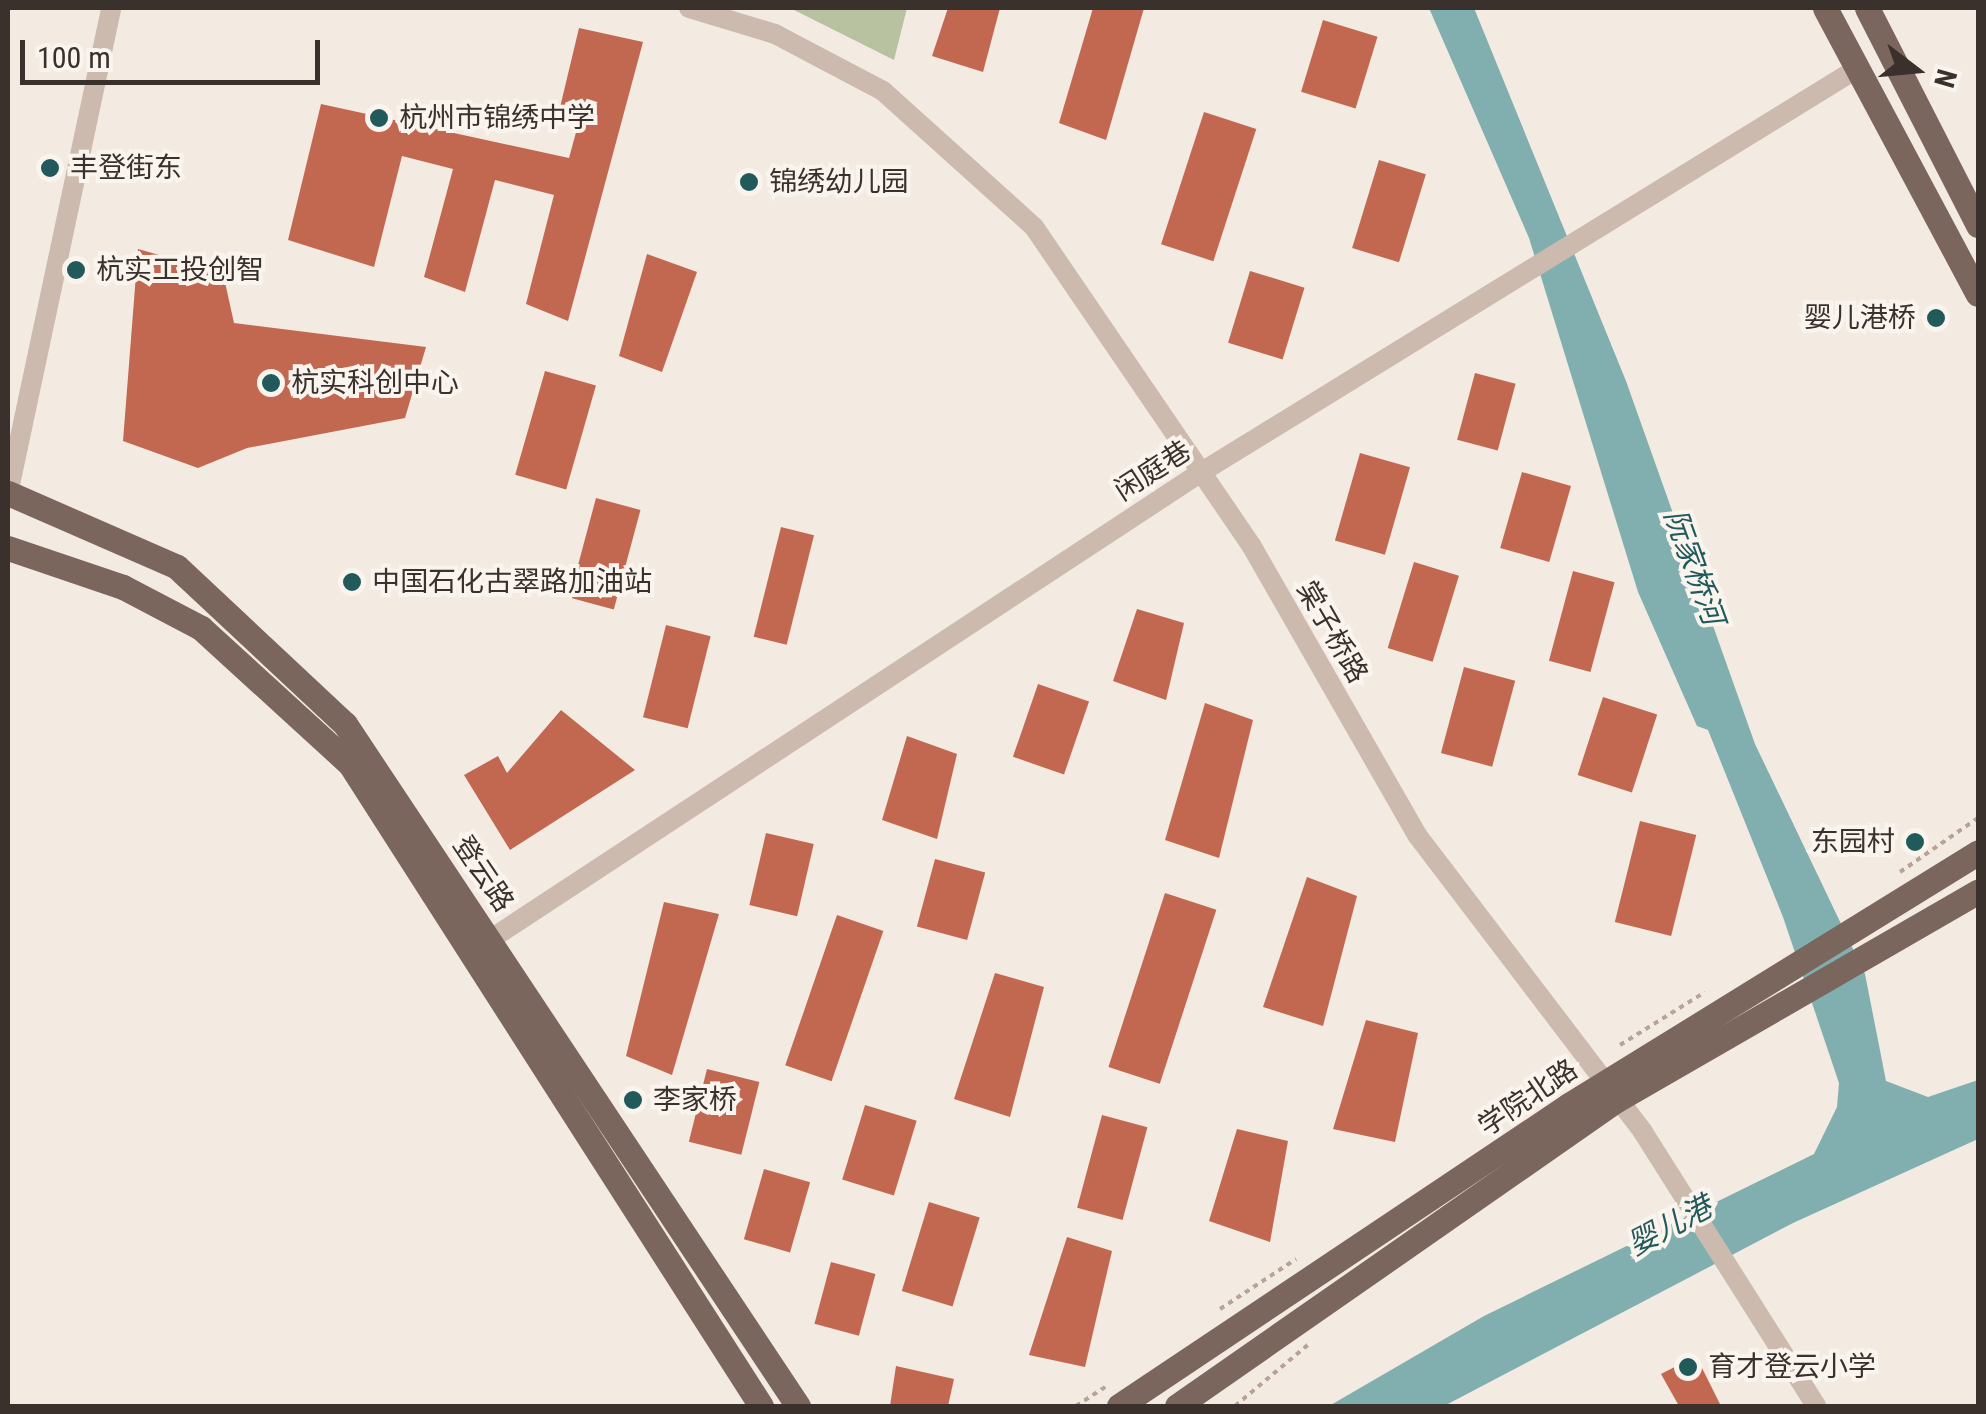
<!DOCTYPE html>
<html>
<head>
<meta charset="utf-8">
<style>
	body { margin:0 }
	#map { position:relative; width:1986px; height:1414px; overflow:hidden; background:#f3eae2; font-family:"Roboto Condensed","Noto Sans SC",sans-serif }
	div>[style] { position:absolute }
	.green>* { inset:0; background:#b8c2a1 }
	.water>* { inset:0; background:#81afb0 }
	.building>* { inset:0; background:#c26850; transform-origin:0 0 }
	.path>* { height:4px; margin-top:-2px; transform-origin:0; background:repeating-linear-gradient(90deg,#b7a497 0 5px,transparent 0 10px) }
	.minor>* { height:20px; margin:-10px; padding:0 10px; transform-origin:10px; border-radius:10px; background:#cbbaad }
	.major>* { height:25px; margin:-12.5px; padding:0 12.5px; transform-origin:12.5px; border-radius:12.5px; background:#7b665d }
	.dots>* { width:28px; height:28px; translate:-50% -50%; box-sizing:border-box; border:5px solid #faf4ee; border-radius:50% }
	span { translate:-50% -50%; white-space:nowrap; text-align:center; line-height:1.15; -webkit-text-stroke:8px #faf4ee; paint-order:stroke }
	.poi-label { font-size:28px; color:#3a302c }
	.left { translate:0 -50%; text-align:left }
	.right { translate:-100% -50%; text-align:right }
	.street-label { font-size:28px; color:#3a302c }
	.water-label { font-size:30px; color:#22595b; font-style:italic }
	.frame { position:absolute; inset:0; border:10px solid #3a302c; pointer-events:none }
	.north { position:absolute; left:1866px; top:20px; width:100px; height:100px; -webkit-text-stroke:8px #faf4ee; paint-order:stroke; rotate:106deg; font-size:28px; font-weight:700; line-height:40px; text-align:center; color:#3a302c }
	.north::after { content:''; display:block; margin:auto; width:35px; height:45px; background:#3a302c; clip-path:polygon(50% 0,100% 100%,50% 72%,0 100%) }
	.scale { position:absolute; left:20px; top:40px; width:300px; height:45px; box-sizing:border-box; border:5px solid #3a302c; border-top:0; padding-left:12px; font-size:30px; line-height:35px; white-space:nowrap; color:#3a302c; -webkit-text-stroke:8px #faf4ee; paint-order:stroke }
</style>
</head>
<body>
<div id="map">
	<div class="green">
		<div style="clip-path:polygon(790px 8px,907px 8px,894px 60px)"></div>
	</div>
	<div class="water">
		<div style="clip-path:polygon(1429px 8px,1474px 8px,1626px 381px,1755px 744px,1865px 974px,1886px 1081px,1928px 1097px,1978px 1080px,1978px 1139px,1793px 1223px,1444px 1406px,1329px 1406px,1484px 1316px,1814px 1154px,1837px 1107px,1839px 1083px,1783px 917px,1708px 730px,1697px 726px,1638px 592px,1529px 238px)"></div>
	</div>
	<div class="building">
		<div style="clip-path:polygon(948px 8px,1000px 8px,983px 72px,932px 56px)"></div>
		<div style="clip-path:polygon(1093px 8px,1144px 8px,1106px 140px,1059px 123px)"></div>
		<div style="left:1323px;top:20px;width:57px;height:75px;rotate:17deg"></div>
		<div style="clip-path:polygon(579px 28px,643px 42px,568px 321px,526px 304px,554px 195px,495px 180px,465px 292px,424px 277px,453px 169px,402px 156px,374px 267px,288px 240px,321px 104px,569px 158px,578px 125px,557px 120px)"></div>
		<div style="left:1204px;top:112px;width:55px;height:139px;rotate:18deg"></div>
		<div style="left:1379px;top:160px;width:49px;height:92px;rotate:17deg"></div>
		<div style="clip-path:polygon(138px 249px,223px 273px,234px 323px,426px 347px,405px 418px,247px 448px,198px 468px,123px 441px)"></div>
		<div style="clip-path:polygon(647px 254px,697px 272px,662px 372px,619px 356px)"></div>
		<div style="left:1250px;top:271px;width:57px;height:75px;rotate:17deg"></div>
		<div style="left:545px;top:371px;width:53px;height:108px;rotate:16deg"></div>
		<div style="left:1475px;top:373px;width:42px;height:69px;rotate:15deg"></div>
		<div style="left:1360px;top:453px;width:52px;height:91px;rotate:16deg"></div>
		<div style="left:1522px;top:472px;width:51px;height:79px;rotate:16deg"></div>
		<div style="left:596px;top:498px;width:46px;height:103px;rotate:15deg"></div>
		<div style="left:781px;top:527px;width:34px;height:113px;rotate:14deg"></div>
		<div style="left:1414px;top:562px;width:47px;height:90px;rotate:17deg"></div>
		<div style="left:1573px;top:571px;width:43px;height:93px;rotate:15deg"></div>
		<div style="clip-path:polygon(1137px 609px,1184px 623px,1166px 700px,1113px 681px)"></div>
		<div style="left:666px;top:625px;width:46px;height:95px;rotate:14deg"></div>
		<div style="left:1464px;top:667px;width:53px;height:89px;rotate:15deg"></div>
		<div style="left:1038px;top:684px;width:54px;height:77px;rotate:19deg"></div>
		<div style="left:1603px;top:697px;width:57px;height:82px;rotate:18deg"></div>
		<div style="clip-path:polygon(1205px 703px,1253px 720px,1219px 858px,1165px 840px)"></div>
		<div style="clip-path:polygon(561px 710px,635px 770px,510px 850px,464px 775px,498px 756px,507px 773px)"></div>
		<div style="clip-path:polygon(907px 736px,957px 754px,937px 839px,882px 820px)"></div>
		<div style="left:1640px;top:821px;width:58px;height:104px;rotate:14deg"></div>
		<div style="left:766px;top:833px;width:49px;height:74px;rotate:13deg"></div>
		<div style="left:935px;top:859px;width:52px;height:70px;rotate:15deg"></div>
		<div style="clip-path:polygon(1307px 877px,1357px 896px,1323px 1026px,1263px 1007px)"></div>
		<div style="left:1165px;top:893px;width:54px;height:183px;rotate:18deg"></div>
		<div style="clip-path:polygon(664px 902px,719px 914px,672px 1075px,626px 1056px)"></div>
		<div style="left:837px;top:915px;width:49px;height:159px;rotate:19deg"></div>
		<div style="clip-path:polygon(995px 973px,1044px 987px,1010px 1117px,954px 1099px)"></div>
		<div style="clip-path:polygon(1366px 1020px,1418px 1033px,1395px 1142px,1333px 1129px)"></div>
		<div style="left:707px;top:1069px;width:54px;height:75px;rotate:14deg"></div>
		<div style="left:865px;top:1105px;width:54px;height:78px;rotate:17deg"></div>
		<div style="left:1102px;top:1115px;width:47px;height:96px;rotate:15deg"></div>
		<div style="clip-path:polygon(1237px 1129px,1288px 1141px,1270px 1242px,1209px 1221px)"></div>
		<div style="left:764px;top:1169px;width:48px;height:73px;rotate:16deg"></div>
		<div style="left:929px;top:1202px;width:53px;height:93px;rotate:17deg"></div>
		<div style="clip-path:polygon(1067px 1237px,1112px 1251px,1085px 1367px,1029px 1355px)"></div>
		<div style="left:831px;top:1262px;width:46px;height:64px;rotate:15deg"></div>
		<div style="clip-path:polygon(1696px 1356px,1721px 1406px,1679px 1406px,1661px 1374px)"></div>
		<div style="clip-path:polygon(896px 1366px,954px 1379px,948px 1406px,890px 1406px)"></div>
	</div>
	<div class="path">
		<div style="left:1900px;top:872px;width:95px;rotate:-34.7deg"></div>
		<div style="left:1620px;top:1045px;width:100px;rotate:-31.9deg"></div>
		<div style="left:1220px;top:1309px;width:91px;rotate:-33.3deg"></div>
		<div style="left:1076px;top:1406px;width:35px;rotate:-33deg"></div>
		<div style="left:1235px;top:1406px;width:98px;rotate:-40deg"></div>
	</div>
	<div class="minor">
		<div style="left:689px;top:8px;width:90px;rotate:16.8deg"></div>
		<div style="left:775px;top:34px;width:122px;rotate:27.8deg"></div>
		<div style="left:883px;top:91px;width:203px;rotate:42deg"></div>
		<div style="left:1034px;top:227px;width:385px;rotate:55.7deg"></div>
		<div style="left:1251px;top:545px;width:334px;rotate:60.2deg"></div>
		<div style="left:1417px;top:835px;width:373px;rotate:52.7deg"></div>
		<div style="left:1643px;top:1132px;width:324px;rotate:57.7deg"></div>
		<div style="left:8px;top:494px;width:497px;rotate:-78deg"></div>
		<div style="left:491px;top:939px;width:848px;rotate:-33.32deg"></div>
		<div style="left:1200px;top:473px;width:773px;rotate:-31.61deg"></div>
	</div>
	<div class="major">
		<div style="left:1825px;top:8px;width:324px;rotate:61.9deg"></div>
		<div style="left:1867px;top:8px;width:244px;rotate:62.9deg"></div>
		<div style="left:8px;top:493px;width:184px;rotate:23.6deg"></div>
		<div style="left:177px;top:567px;width:230px;rotate:43.1deg"></div>
		<div style="left:345px;top:724px;width:819px;rotate:56.41deg"></div>
		<div style="left:8px;top:548px;width:121px;rotate:18.7deg"></div>
		<div style="left:123px;top:587px;width:88px;rotate:27.7deg"></div>
		<div style="left:201px;top:628px;width:202px;rotate:42.4deg"></div>
		<div style="left:350px;top:764px;width:762px;rotate:57.37deg"></div>
		<div style="left:1119px;top:1406px;width:541px;rotate:-33.78deg"></div>
		<div style="left:1569px;top:1105px;width:481px;rotate:-31.7deg"></div>
		<div style="left:1177px;top:1406px;width:534px;rotate:-34.85deg"></div>
		<div style="left:1615px;top:1101px;width:419px;rotate:-30deg"></div>
	</div>
	<div class="dots">
		<div style="left:379px;top:118px;background:#22595b"></div>
		<div style="left:50px;top:168px;background:#22595b"></div>
		<div style="left:749px;top:182px;background:#22595b"></div>
		<div style="left:76px;top:270px;background:#22595b"></div>
		<div style="left:1936px;top:318px;background:#22595b"></div>
		<div style="left:271px;top:383px;background:#22595b"></div>
		<div style="left:352px;top:582px;background:#22595b"></div>
		<div style="left:1915px;top:842px;background:#22595b"></div>
		<div style="left:633px;top:1100px;background:#22595b"></div>
		<div style="left:1688px;top:1367px;background:#22595b"></div>
	</div>
	<div class="poi-label">
		<span class="left" style="left:399px;top:118px">杭州市锦绣中学</span>
		<span class="left" style="left:70px;top:168px">丰登街东</span>
		<span class="left" style="left:769px;top:182px">锦绣幼儿园</span>
		<span class="left" style="left:96px;top:270px">杭实工投创智</span>
		<span class="right" style="left:1916px;top:318px">婴儿港桥</span>
		<span class="left" style="left:291px;top:383px">杭实科创中心</span>
		<span class="left" style="left:372px;top:582px">中国石化古翠路加油站</span>
		<span class="right" style="left:1895px;top:842px">东园村</span>
		<span class="left" style="left:653px;top:1100px">李家桥</span>
		<span class="left" style="left:1708px;top:1367px">育才登云小学</span>
	</div>
	<div class="street-label">
		<span style="left:1153px;top:471px;rotate:-33deg">闲庭巷</span>
		<span style="left:1332px;top:632px;rotate:60deg">棠子桥路</span>
		<span style="left:483px;top:874px;rotate:56deg">登云路</span>
		<span style="left:1528px;top:1098px;rotate:-34deg">学院北路</span>
	</div>
	<div class="water-label">
		<span style="left:1694px;top:567px;rotate:70deg">阮家桥河</span>
		<span style="left:1670px;top:1226px;rotate:-28deg">婴儿港</span>
	</div>
	<div class="frame"></div>
	<div class="north">N</div>
	<div class="scale">100 m</div>
</div>
</body>
</html>
